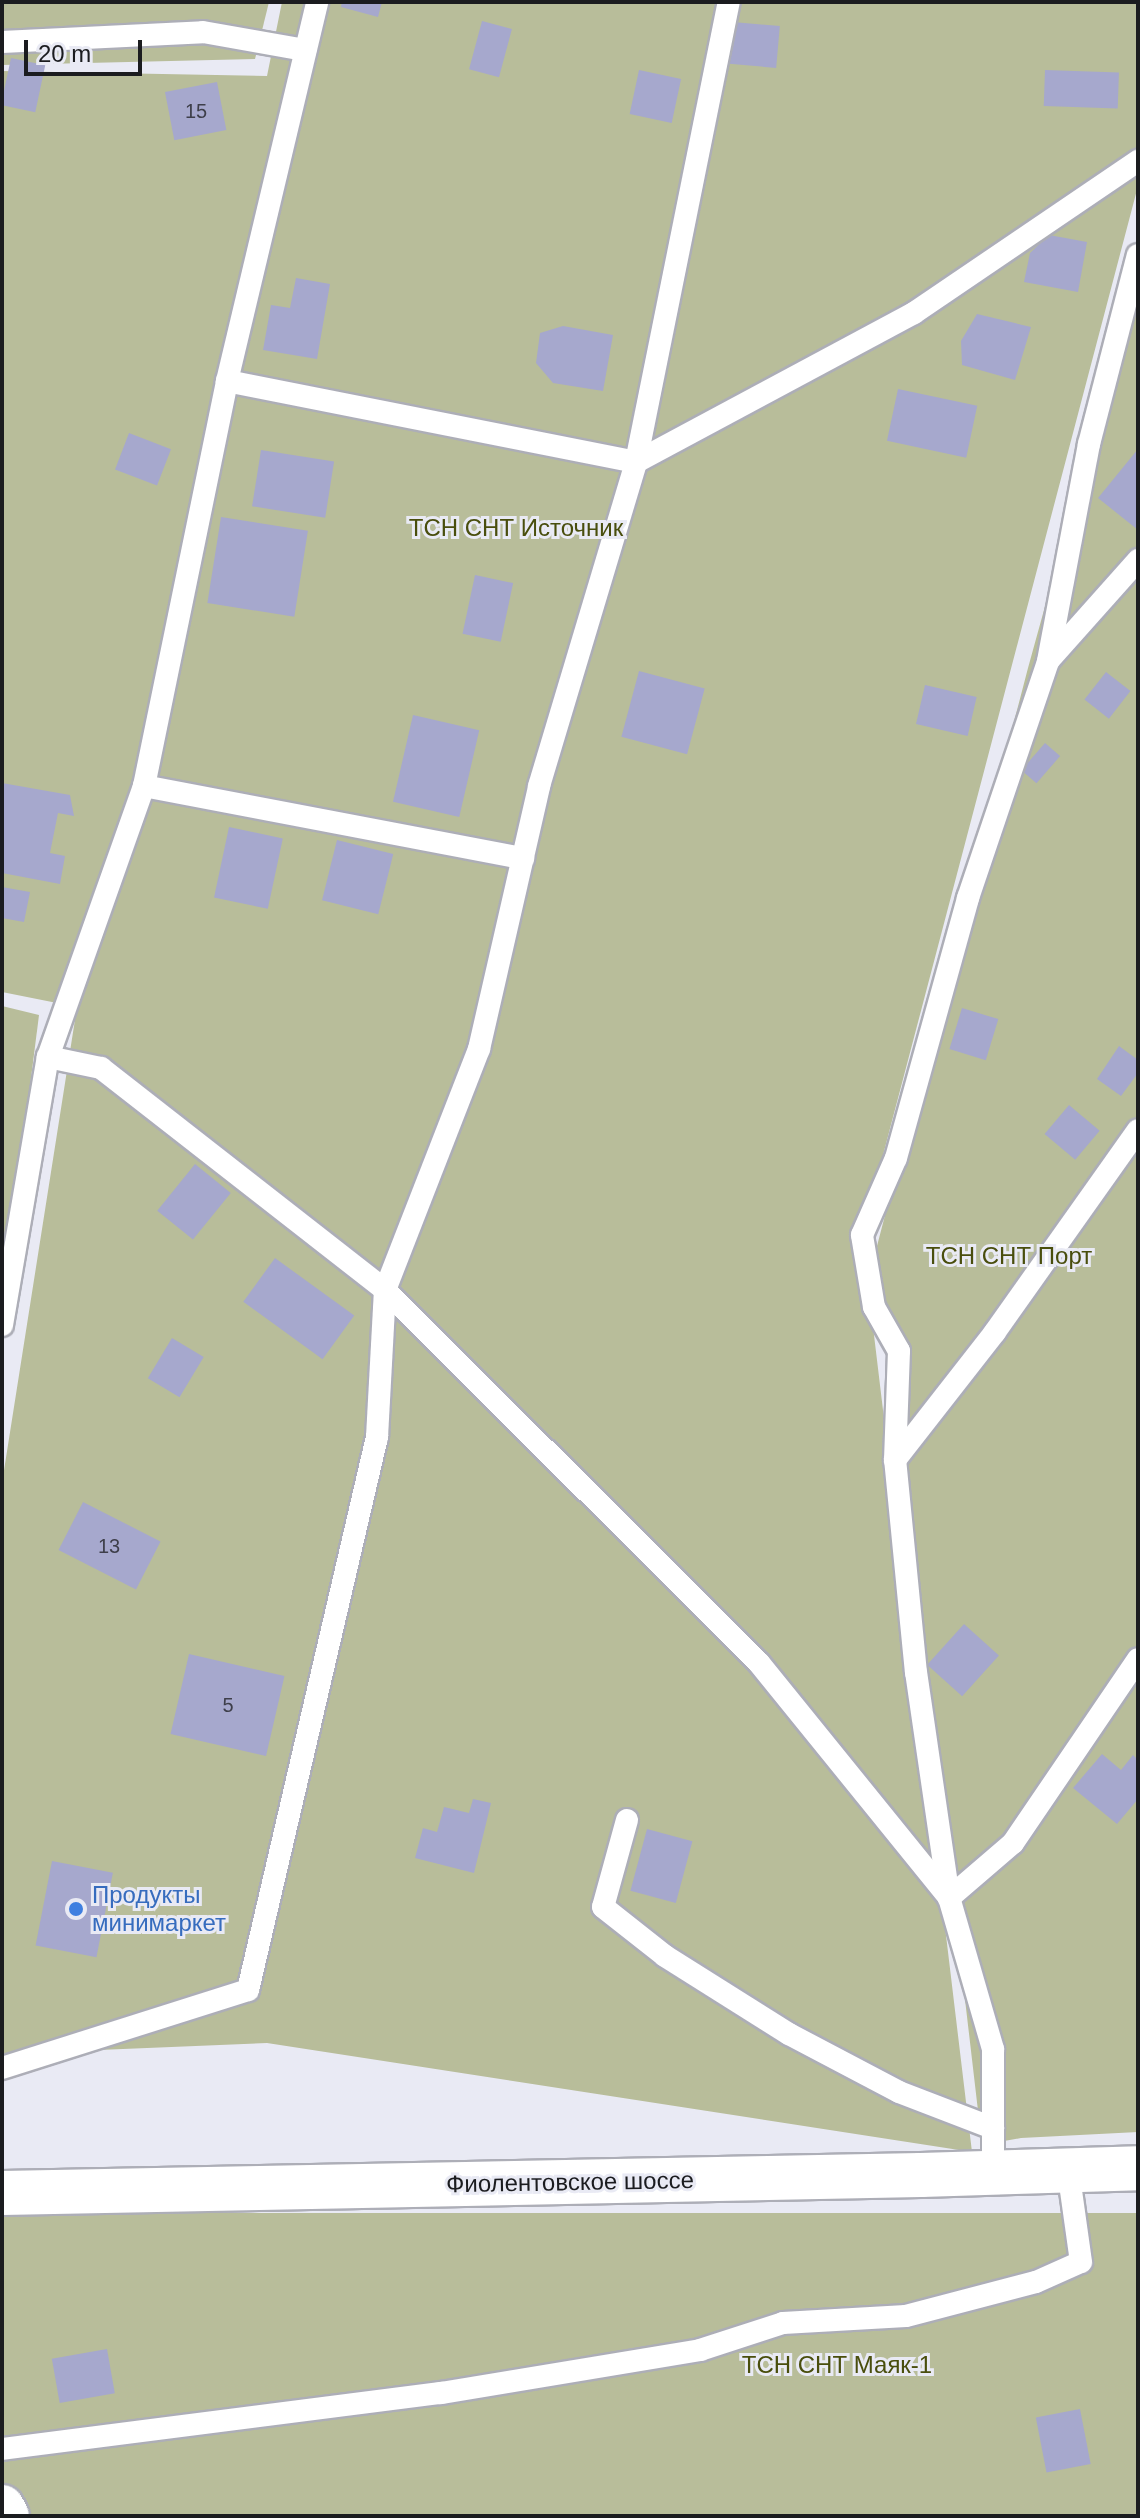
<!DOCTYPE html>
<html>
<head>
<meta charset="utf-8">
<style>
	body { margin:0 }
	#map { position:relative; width:1140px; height:2518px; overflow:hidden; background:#e9eaf4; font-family:Helvetica,sans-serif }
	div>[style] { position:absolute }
	.green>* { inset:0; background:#b8bd9a; transform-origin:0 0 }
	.building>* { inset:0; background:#a6a8cd; transform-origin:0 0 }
	.roads { filter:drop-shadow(2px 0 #adaeb7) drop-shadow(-2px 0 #adaeb7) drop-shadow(0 2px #adaeb7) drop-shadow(0 -2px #adaeb7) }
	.service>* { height:22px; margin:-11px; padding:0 11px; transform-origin:11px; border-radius:11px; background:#fff }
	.minor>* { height:44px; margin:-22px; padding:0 22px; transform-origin:22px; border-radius:22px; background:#fff }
	.secondary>* { height:44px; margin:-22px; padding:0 22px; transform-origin:22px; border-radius:22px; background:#fff }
	.dots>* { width:22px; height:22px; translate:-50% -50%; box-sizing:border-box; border:4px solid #e9eaf4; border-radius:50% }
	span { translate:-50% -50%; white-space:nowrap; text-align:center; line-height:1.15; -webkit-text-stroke:6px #e9eaf4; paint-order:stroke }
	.number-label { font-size:20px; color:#3e3f4a }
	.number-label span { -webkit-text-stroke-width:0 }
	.park-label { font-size:24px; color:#494e0d }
	.shop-label { font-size:24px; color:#366cbe }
	.left { translate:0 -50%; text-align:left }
	.street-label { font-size:24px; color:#1b1c1f }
	.frame { position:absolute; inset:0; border:4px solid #1b1c1f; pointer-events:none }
	.scale { position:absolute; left:24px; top:40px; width:118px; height:36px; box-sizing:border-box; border:4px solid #1b1c1f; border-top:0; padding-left:10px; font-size:24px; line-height:28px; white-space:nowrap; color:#1b1c1f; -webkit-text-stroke:6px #e9eaf4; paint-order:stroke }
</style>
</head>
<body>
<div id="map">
	<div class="green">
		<div style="clip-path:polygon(2px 2px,269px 2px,255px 59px,2px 65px)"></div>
		<div style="clip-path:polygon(282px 2px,1138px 2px,1138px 186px,862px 1235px,972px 2152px,267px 2043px,2px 2054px,2px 1483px,77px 1007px,2px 992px,2px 71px,267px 76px)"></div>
		<div style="clip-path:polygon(1138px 269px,1138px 2132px,1021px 2138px,982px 2145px,877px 1246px,1028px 668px)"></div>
		<div style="clip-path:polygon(2px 1006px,39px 1015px,2px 1307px)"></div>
		<div style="left:1138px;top:2213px;width:303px;height:1136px;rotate:90deg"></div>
	</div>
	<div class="building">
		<div style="clip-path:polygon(342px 2px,382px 2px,378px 17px,341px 7px)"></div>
		<div style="left:482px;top:21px;width:31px;height:50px;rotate:15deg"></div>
		<div style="left:733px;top:22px;width:47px;height:42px;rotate:5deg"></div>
		<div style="left:11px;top:58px;width:35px;height:48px;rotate:12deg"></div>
		<div style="left:639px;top:70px;width:43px;height:45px;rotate:12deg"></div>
		<div style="left:1045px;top:70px;width:74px;height:36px;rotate:2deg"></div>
		<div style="left:217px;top:82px;width:49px;height:53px;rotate:79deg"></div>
		<div style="clip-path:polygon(1049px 235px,1087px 242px,1078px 292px,1024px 282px,1030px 253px)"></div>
		<div style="clip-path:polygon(296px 278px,330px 284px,317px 359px,263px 350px,271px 305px,290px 308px)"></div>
		<div style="clip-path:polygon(977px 314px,1031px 327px,1015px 380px,962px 365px,961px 341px)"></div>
		<div style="clip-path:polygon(563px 326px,613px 335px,603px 391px,553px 383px,536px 363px,540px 333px)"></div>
		<div style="left:898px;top:389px;width:81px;height:53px;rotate:12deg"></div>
		<div style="left:129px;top:433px;width:45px;height:39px;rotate:21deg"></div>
		<div style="clip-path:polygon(1138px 449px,1138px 530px,1098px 498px)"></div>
		<div style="left:261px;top:450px;width:74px;height:57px;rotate:9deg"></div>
		<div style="left:221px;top:517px;width:88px;height:87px;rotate:9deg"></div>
		<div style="left:475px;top:575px;width:39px;height:60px;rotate:12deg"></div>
		<div style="left:639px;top:671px;width:68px;height:68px;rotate:15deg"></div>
		<div style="left:1106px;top:672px;width:31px;height:35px;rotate:38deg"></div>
		<div style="left:925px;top:685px;width:53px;height:40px;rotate:13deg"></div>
		<div style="left:413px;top:715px;width:68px;height:89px;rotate:13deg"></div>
		<div style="left:1045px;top:743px;width:20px;height:36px;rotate:41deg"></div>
		<div style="clip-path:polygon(2px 783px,70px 795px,74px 816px,58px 813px,50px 853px,65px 856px,60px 884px,2px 873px)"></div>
		<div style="left:229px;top:827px;width:55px;height:72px;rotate:12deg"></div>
		<div style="left:337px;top:840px;width:58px;height:62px;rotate:14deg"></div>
		<div style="clip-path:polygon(2px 887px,30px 892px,24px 922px,2px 918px)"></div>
		<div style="left:962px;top:1008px;width:38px;height:43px;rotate:17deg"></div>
		<div style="clip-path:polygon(1119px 1046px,1138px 1060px,1138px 1073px,1121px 1096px,1097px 1079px)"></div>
		<div style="left:1069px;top:1105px;width:40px;height:38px;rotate:40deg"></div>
		<div style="left:195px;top:1164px;width:46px;height:60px;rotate:39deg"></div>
		<div style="left:275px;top:1258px;width:98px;height:54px;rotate:36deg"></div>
		<div style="left:172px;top:1338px;width:37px;height:47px;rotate:31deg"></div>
		<div style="left:83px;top:1502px;width:87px;height:54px;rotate:27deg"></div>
		<div style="left:964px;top:1624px;width:47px;height:55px;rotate:42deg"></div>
		<div style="left:189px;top:1654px;width:98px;height:82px;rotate:13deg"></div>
		<div style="clip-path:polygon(1102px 1754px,1121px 1770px,1133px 1755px,1138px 1760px,1138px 1799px,1117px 1824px,1073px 1788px)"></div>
		<div style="clip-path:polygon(473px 1799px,491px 1803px,474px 1873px,415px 1858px,423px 1828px,437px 1832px,444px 1807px,469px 1813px)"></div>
		<div style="left:647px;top:1829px;width:47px;height:64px;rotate:15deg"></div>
		<div style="left:52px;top:1861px;width:62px;height:86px;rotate:11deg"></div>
		<div style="left:107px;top:2349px;width:45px;height:56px;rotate:80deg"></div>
		<div style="left:1080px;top:2409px;width:56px;height:45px;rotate:79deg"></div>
	</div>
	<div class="roads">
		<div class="service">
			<div style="left:2px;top:42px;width:201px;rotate:-2.8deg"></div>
			<div style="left:203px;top:32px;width:104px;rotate:10deg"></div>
			<div style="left:227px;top:381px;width:417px;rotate:11.2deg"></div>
			<div style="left:636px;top:462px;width:315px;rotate:-28.2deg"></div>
			<div style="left:914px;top:313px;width:271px;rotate:-34.2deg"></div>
			<div style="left:1049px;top:660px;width:134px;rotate:-48.3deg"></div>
			<div style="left:144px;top:786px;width:386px;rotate:10.8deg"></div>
			<div style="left:48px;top:1057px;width:54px;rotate:11.7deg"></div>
			<div style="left:101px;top:1068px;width:360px;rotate:38deg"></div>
			<div style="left:385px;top:1290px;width:528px;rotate:44.92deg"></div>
			<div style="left:759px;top:1663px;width:302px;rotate:51deg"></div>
			<div style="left:949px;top:1898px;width:84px;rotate:-40.7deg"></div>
			<div style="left:1013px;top:1843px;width:222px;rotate:-55.8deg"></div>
			<div style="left:2px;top:1325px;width:272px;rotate:-80.3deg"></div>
			<div style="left:48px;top:1057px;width:288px;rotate:-70.5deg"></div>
			<div style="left:144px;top:786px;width:413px;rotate:-78.4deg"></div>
			<div style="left:227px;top:381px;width:390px;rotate:-76.6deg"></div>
			<div style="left:895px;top:1460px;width:162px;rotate:-52deg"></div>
			<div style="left:995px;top:1332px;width:247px;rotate:-54.7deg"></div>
			<div style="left:627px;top:1820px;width:90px;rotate:105.4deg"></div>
			<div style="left:603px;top:1907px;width:79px;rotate:38.3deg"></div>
			<div style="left:665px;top:1956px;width:146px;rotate:32.2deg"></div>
			<div style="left:789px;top:2034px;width:124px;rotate:27.8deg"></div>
			<div style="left:899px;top:2092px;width:101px;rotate:21deg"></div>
			<div style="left:2px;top:2068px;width:258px;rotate:-17.6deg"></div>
			<div style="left:248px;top:1990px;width:568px;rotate:-76.87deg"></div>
			<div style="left:377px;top:1437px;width:147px;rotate:-86.9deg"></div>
			<div style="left:385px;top:1290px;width:259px;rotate:-68.7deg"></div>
			<div style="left:479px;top:1049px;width:270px;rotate:-77.1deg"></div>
			<div style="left:539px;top:786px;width:338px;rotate:-73.3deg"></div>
			<div style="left:636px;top:462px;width:469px;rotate:-78.6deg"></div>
			<div style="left:993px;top:2173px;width:124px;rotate:-90deg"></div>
			<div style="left:993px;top:2049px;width:157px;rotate:-106.2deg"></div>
			<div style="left:949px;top:1898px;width:227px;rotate:-98.3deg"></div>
			<div style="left:916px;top:1673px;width:214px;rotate:-95.6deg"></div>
			<div style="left:895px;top:1460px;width:109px;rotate:-87.9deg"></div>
			<div style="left:899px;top:1351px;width:51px;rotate:-119.6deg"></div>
			<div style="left:874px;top:1307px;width:73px;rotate:-99.5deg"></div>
			<div style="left:862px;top:1235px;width:84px;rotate:-66.2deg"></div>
			<div style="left:896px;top:1158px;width:270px;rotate:-74.5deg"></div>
			<div style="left:968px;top:898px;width:250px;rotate:-71.3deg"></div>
			<div style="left:1048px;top:661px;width:221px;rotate:-79.3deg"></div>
			<div style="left:1089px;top:444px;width:195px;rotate:-75.5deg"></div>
			<div style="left:2px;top:2449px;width:443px;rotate:-7.3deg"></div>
			<div style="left:441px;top:2393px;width:263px;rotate:-9.4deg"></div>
			<div style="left:700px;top:2350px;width:87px;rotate:-18deg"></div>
			<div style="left:783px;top:2323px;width:123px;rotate:-3.3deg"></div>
			<div style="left:906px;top:2316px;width:134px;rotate:-14.7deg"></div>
			<div style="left:1036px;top:2282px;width:49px;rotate:-24deg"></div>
			<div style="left:1081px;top:2262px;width:93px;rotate:-98deg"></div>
		</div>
		<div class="minor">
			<div style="left:2px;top:2507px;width:10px;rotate:61deg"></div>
		</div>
		<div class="secondary">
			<div style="left:2px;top:2193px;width:919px;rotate:-1.12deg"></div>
			<div style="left:921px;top:2175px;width:217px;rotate:-1.8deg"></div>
		</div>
	</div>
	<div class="dots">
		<div style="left:76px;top:1909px;background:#3f7fe0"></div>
	</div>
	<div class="number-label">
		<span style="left:196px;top:111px">15</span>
		<span style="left:109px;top:1546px">13</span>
		<span style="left:228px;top:1705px">5</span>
	</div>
	<div class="park-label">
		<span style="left:516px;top:528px">ТСН СНТ Источник</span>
		<span style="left:1009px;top:1256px">ТСН СНТ Порт</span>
		<span style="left:837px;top:2365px">ТСН СНТ Маяк-1</span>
	</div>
	<div class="shop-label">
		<span class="left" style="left:92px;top:1909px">Продукты<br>минимаркет</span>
	</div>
	<div class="street-label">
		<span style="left:570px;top:2182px;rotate:-1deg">Фиолентовское шоссе</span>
	</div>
	<div class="frame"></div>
	<div class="scale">20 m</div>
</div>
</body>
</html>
